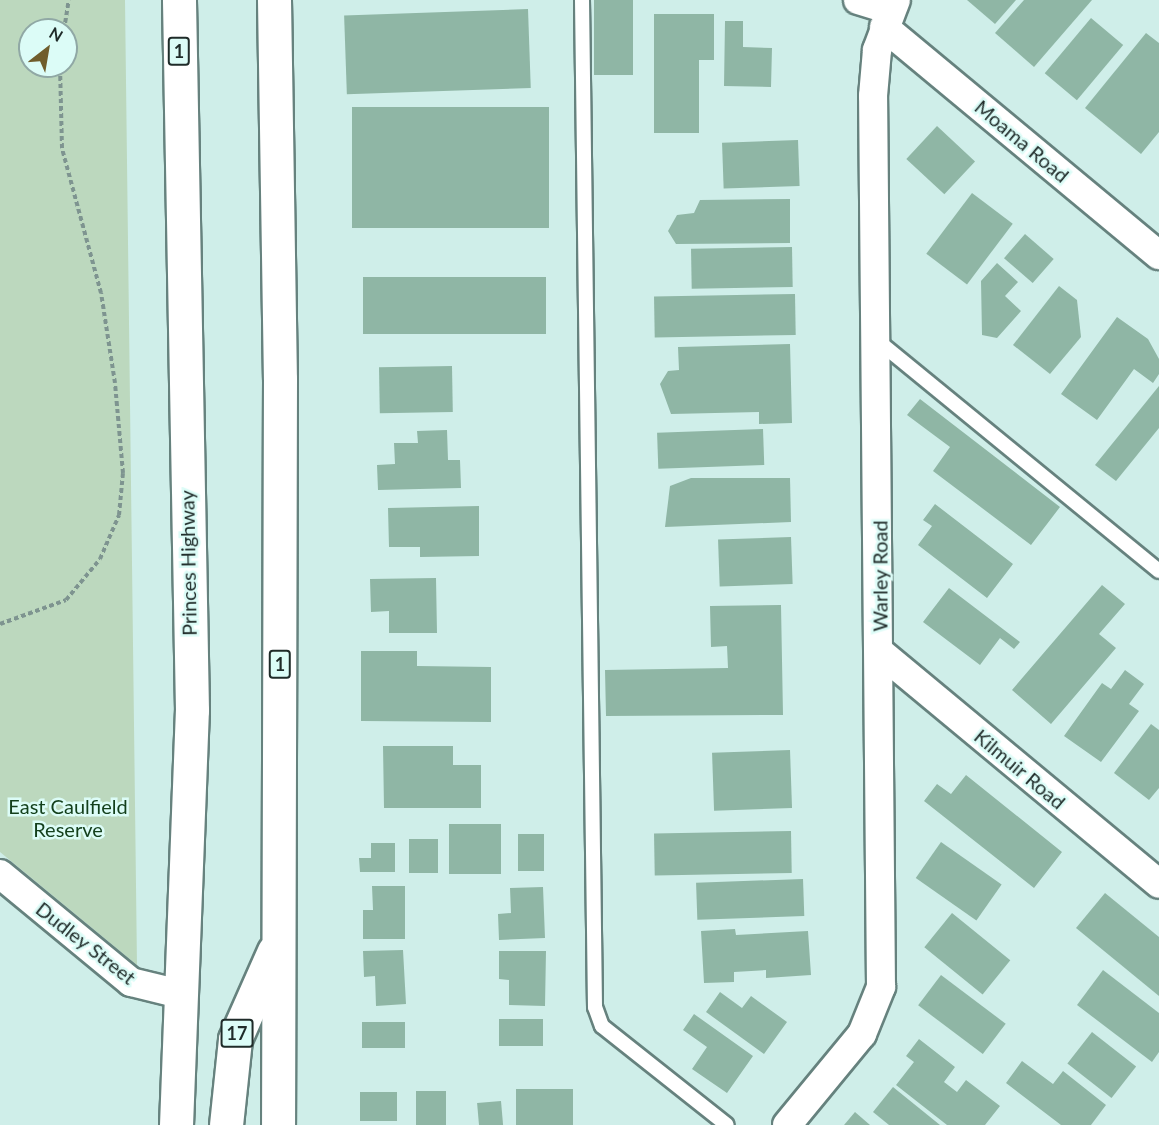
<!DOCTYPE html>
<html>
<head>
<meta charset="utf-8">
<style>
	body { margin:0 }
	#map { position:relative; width:1159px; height:1125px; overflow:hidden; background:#cfeee9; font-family:Lato,sans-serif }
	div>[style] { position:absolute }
	.green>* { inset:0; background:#bcd8be }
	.building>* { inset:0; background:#8fb6a5; transform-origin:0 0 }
	.path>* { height:4px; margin-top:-2px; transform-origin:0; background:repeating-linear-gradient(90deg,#7e9490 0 4.5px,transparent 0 7.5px) }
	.roads { filter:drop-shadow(2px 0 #66827e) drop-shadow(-2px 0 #66827e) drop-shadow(0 2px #66827e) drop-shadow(0 -2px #66827e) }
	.lane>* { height:14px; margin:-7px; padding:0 7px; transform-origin:7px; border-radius:7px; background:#fff }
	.street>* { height:28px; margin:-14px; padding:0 14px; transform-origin:14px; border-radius:14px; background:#fff }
	.highway>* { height:33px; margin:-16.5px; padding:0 16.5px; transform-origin:16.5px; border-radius:16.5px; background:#fff }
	span { translate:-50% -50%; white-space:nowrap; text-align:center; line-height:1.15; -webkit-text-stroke:5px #dcfcf7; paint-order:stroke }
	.shield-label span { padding:2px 4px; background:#dcfcf7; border:2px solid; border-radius:4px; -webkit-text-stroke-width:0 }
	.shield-label { font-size:18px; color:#1f2b29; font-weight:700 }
	.street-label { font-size:20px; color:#1f2b29 }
	.park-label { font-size:20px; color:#133f1b }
	.north { position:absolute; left:18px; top:18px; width:60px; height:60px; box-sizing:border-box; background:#dcfcf7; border:2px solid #90a8a5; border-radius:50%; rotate:31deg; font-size:16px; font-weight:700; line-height:24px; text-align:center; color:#1f2b29 }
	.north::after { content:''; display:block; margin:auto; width:21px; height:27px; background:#705d2c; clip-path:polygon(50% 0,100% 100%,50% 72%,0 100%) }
</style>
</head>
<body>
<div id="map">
	<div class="green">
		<div style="clip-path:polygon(evenodd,0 0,125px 0,137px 965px,0 852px,0 0,30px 30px,66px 30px,66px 66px,30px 66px,30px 30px)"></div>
	</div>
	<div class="building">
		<div style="left:594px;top:0;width:39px;height:75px"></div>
		<div style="clip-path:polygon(967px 0,1016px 0,995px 24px)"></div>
		<div style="clip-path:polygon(1024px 0,1092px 0,1034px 67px,995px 33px)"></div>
		<div style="left:528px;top:9px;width:79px;height:184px;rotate:88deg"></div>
		<div style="clip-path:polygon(654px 14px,714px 14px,714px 60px,699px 60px,699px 133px,654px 133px)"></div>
		<div style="left:1091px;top:18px;width:42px;height:72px;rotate:40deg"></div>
		<div style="clip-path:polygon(725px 21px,743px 21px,743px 47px,772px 48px,771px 87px,724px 86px)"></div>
		<div style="clip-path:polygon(1146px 33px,1159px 43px,1159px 132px,1141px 154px,1085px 108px)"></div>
		<div style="left:549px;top:107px;width:121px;height:197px;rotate:90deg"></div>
		<div style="left:937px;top:126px;width:52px;height:45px;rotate:43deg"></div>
		<div style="left:798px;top:140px;width:46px;height:76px;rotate:88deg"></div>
		<div style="left:972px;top:193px;width:51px;height:76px;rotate:37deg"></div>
		<div style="clip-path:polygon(790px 199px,790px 243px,676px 244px,668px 231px,677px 215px,694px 213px,700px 200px)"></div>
		<div style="left:1025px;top:234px;width:38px;height:32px;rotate:41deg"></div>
		<div style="left:792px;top:247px;width:40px;height:101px;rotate:89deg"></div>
		<div style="clip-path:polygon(997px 263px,1018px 282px,1005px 296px,1021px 311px,997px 338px,982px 335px,981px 281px)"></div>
		<div style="left:363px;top:277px;width:183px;height:57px"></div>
		<div style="clip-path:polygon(1059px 286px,1077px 300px,1081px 337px,1050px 374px,1013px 345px)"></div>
		<div style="left:795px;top:294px;width:41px;height:141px;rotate:89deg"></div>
		<div style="clip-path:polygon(1117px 317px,1148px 339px,1159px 359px,1159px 374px,1153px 383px,1134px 369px,1097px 420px,1061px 394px)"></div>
		<div style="clip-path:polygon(790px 344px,792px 423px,759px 424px,759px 412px,671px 414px,660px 384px,668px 371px,679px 370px,678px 347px)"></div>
		<div style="left:452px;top:366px;width:46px;height:73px;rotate:89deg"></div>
		<div style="clip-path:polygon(1159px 386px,1159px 428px,1116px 481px,1095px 465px)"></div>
		<div style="clip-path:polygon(920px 399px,1060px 507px,1031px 545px,933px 471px,950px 447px,907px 415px)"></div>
		<div style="left:763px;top:429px;width:36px;height:106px;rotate:88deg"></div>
		<div style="clip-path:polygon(447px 430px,448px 460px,460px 460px,461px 488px,378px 490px,377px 465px,395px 464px,394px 443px,418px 443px,417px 431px)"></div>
		<div style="clip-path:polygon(691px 478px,790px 478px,791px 522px,665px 527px,670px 486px)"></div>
		<div style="clip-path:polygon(935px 504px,1013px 564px,987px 598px,918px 545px,932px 526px,923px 520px)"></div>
		<div style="clip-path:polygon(479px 506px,479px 556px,420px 557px,420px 547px,389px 547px,388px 508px)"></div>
		<div style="left:791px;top:537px;width:47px;height:73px;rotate:88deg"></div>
		<div style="clip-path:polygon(436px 578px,437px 633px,389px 633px,389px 611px,371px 612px,370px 579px)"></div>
		<div style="clip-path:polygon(1102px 585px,1125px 604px,1099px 634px,1116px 648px,1051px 724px,1012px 690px)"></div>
		<div style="clip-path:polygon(949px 588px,1020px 642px,1014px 649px,1000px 638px,980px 665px,923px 622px)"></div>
		<div style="clip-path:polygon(781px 605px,783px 715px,606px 716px,605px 670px,728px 668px,727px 646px,711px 647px,710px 606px)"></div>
		<div style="clip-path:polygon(361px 651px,417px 651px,417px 666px,491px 667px,491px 722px,361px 721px)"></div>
		<div style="clip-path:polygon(1125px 670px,1144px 684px,1129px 704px,1139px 711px,1101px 762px,1064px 736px,1102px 683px,1111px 689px)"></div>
		<div style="clip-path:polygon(1151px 724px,1159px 730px,1159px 788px,1149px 800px,1114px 773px)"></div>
		<div style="clip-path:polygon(383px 746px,453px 746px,453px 765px,481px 765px,481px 808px,384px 808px)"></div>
		<div style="left:790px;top:750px;width:58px;height:78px;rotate:88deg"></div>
		<div style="clip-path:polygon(966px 775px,1062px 852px,1034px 888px,924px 801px,937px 784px,951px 794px)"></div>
		<div style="left:449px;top:824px;width:52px;height:50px"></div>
		<div style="left:791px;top:831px;width:42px;height:137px;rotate:89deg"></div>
		<div style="left:518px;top:834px;width:26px;height:37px"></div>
		<div style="left:409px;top:839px;width:29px;height:34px"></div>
		<div style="left:941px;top:842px;width:74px;height:44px;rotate:35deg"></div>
		<div style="clip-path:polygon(371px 843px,395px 843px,395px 872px,360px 872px,359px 858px,371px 858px)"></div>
		<div style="left:803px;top:879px;width:37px;height:107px;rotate:88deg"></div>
		<div style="clip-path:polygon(372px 886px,405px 886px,405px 939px,363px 939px,363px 910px,373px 910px)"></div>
		<div style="clip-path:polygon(543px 887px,545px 938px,499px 940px,498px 914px,511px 913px,510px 888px)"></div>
		<div style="clip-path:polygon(1105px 893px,1159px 937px,1159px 996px,1076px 928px)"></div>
		<div style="left:952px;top:913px;width:75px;height:44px;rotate:39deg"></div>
		<div style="clip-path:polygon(735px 929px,736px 935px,808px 931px,811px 975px,766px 978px,766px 970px,734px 972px,734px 982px,704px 983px,701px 931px)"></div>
		<div style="clip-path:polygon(403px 950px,406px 1004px,376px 1006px,375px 976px,364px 977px,363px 951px)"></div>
		<div style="clip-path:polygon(499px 951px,546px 951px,545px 1006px,509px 1005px,509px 980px,499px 979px)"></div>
		<div style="clip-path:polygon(1103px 970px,1159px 1013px,1159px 1052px,1152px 1062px,1077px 1005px)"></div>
		<div style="left:941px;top:975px;width:81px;height:38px;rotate:37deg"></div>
		<div style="clip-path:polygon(720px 992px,742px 1008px,751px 996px,787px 1022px,764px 1054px,706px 1012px)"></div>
		<div style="clip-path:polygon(694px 1014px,753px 1056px,727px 1093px,692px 1069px,707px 1047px,683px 1030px)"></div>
		<div style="left:499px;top:1019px;width:44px;height:27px"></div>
		<div style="left:362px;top:1022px;width:43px;height:26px"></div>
		<div style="left:1092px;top:1032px;width:56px;height:40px;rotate:38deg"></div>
		<div style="clip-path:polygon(919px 1039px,955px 1067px,944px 1082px,957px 1092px,966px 1080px,1000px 1106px,985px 1125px,947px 1125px,896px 1085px,914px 1062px,906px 1056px)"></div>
		<div style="clip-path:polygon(1022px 1061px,1053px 1084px,1063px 1071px,1106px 1105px,1091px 1125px,1061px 1125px,1006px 1083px)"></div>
		<div style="clip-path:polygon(893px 1087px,940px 1125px,889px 1125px,873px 1112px)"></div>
		<div style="left:573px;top:1089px;width:36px;height:57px;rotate:90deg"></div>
		<div style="left:416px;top:1091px;width:30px;height:34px"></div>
		<div style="left:360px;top:1092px;width:37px;height:29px"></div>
		<div style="left:501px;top:1101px;width:24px;height:24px;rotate:85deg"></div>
		<div style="clip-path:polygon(855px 1112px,870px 1125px,844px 1125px)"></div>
	</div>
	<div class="path">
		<div style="left:64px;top:30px;width:30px;rotate:-81deg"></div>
		<div style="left:0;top:624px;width:70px;rotate:-20deg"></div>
		<div style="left:66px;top:600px;width:53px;rotate:-50.3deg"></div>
		<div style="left:100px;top:559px;width:48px;rotate:-66.6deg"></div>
		<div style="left:119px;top:515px;width:42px;rotate:-84.6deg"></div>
		<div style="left:123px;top:473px;width:90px;rotate:-95.1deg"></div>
		<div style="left:115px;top:383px;width:91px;rotate:-98.8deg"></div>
		<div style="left:101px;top:293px;width:150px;rotate:-105.1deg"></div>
		<div style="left:62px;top:148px;width:82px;rotate:-91.4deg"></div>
	</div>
	<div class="roads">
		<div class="lane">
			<div style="left:582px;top:0;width:1007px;rotate:89.26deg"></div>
			<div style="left:595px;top:1007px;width:20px;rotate:70deg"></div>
			<div style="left:602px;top:1026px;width:159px;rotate:38.4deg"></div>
			<div style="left:878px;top:341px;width:363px;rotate:39.3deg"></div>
		</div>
		<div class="street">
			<div style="left:858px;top:0;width:34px;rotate:17deg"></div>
			<div style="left:884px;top:27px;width:357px;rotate:39.7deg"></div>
			<div style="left:881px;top:653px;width:361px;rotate:39.7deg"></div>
			<div style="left:0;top:874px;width:170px;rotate:39.5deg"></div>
			<div style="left:131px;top:982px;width:50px;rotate:13.8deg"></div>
			<div style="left:787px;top:1125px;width:118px;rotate:-50.5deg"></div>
			<div style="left:862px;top:1034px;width:51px;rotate:-68deg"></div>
			<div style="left:881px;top:987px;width:891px;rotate:-90.51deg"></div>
			<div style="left:873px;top:96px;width:46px;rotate:-85deg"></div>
			<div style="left:877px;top:50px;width:53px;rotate:-69.2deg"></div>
		</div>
		<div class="highway">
			<div style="left:274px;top:0;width:379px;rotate:89.1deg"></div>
			<div style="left:280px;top:379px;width:746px;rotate:90.15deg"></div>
			<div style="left:176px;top:1125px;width:415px;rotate:-87.8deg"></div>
			<div style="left:192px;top:710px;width:710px;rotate:-91.05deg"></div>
			<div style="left:226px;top:1125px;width:86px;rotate:-84deg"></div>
			<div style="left:235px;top:1039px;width:96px;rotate:-66.1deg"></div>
		</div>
	</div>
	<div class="shield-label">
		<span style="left:179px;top:51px">1</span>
		<span style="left:280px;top:664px">1</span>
		<span style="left:237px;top:1033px">17</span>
	</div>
	<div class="street-label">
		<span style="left:1022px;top:141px;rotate:40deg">Moama Road</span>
		<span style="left:188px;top:563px;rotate:-91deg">Princes Highway</span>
		<span style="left:880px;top:576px;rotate:-90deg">Warley Road</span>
		<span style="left:1020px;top:769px;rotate:40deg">Kilmuir Road</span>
		<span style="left:86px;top:943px;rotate:38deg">Dudley Street</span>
	</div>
	<div class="park-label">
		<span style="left:68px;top:818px">East Caulfield<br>Reserve</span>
	</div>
	<div class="north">N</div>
</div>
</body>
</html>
